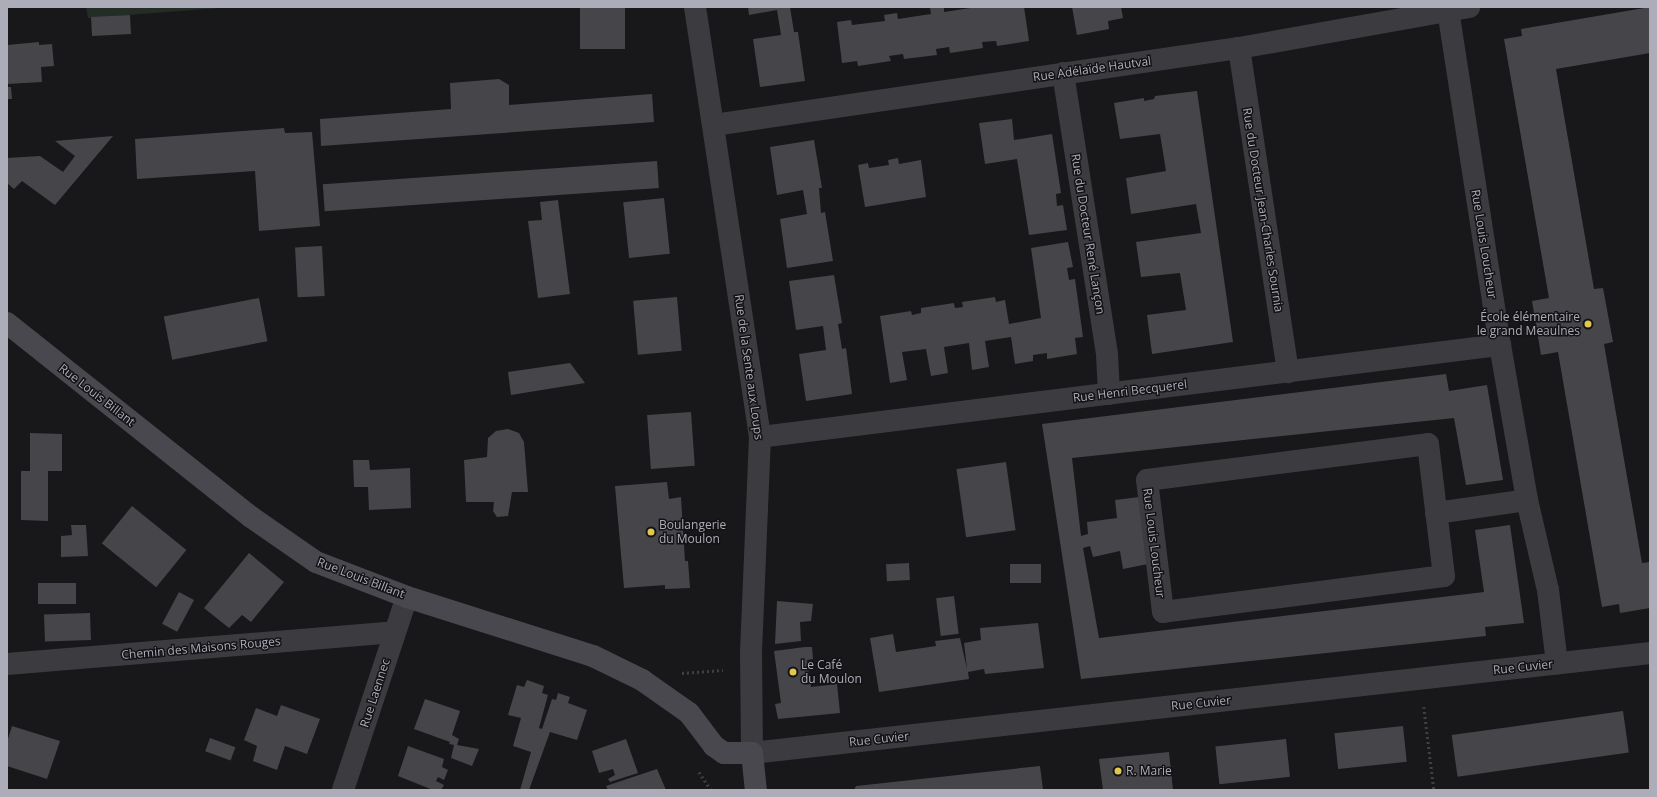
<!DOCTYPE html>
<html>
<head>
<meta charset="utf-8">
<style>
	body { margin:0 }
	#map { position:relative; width:1657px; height:797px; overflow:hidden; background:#18181a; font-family:"Open Sans",sans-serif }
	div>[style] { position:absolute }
	.green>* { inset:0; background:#242c26 }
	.building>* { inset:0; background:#46454a; transform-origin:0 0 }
	.path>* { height:2.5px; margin-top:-1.25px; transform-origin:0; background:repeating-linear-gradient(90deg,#3f4045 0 2px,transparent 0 5px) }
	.street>* { height:22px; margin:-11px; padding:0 11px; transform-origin:11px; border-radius:11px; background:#3b3b40 }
	.secondary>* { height:22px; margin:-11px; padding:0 11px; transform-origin:11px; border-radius:11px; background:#48484e }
	.dots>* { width:11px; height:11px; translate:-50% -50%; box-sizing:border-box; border:2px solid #131315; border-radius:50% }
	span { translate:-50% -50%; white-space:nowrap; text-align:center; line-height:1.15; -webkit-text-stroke:3px #131315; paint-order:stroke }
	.street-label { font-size:12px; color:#acadb8 }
	.poi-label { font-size:12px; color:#acadb8 }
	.right { translate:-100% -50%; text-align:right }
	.left { translate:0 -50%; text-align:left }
	.frame { position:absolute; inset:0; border:8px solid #acadb8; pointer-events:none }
</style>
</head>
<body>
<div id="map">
	<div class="green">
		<div style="clip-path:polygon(86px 7px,233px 7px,88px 18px)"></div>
	</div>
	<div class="building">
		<div style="left:580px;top:7px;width:45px;height:42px"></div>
		<div style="clip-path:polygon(748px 7px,790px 7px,794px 32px,798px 32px,805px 81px,760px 87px,753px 39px,781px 35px,777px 10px,749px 15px)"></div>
		<div style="clip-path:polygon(938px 7px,944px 7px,944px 12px,977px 7px,1024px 7px,1029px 41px,997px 46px,996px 41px,982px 42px,983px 48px,950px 53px,949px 47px,936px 49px,937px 55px,904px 59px,903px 54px,889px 56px,891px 61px,858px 66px,857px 61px,842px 63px,837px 22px,851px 20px,852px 25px,885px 21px,884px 15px,897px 13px,898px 19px,931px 14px,930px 8px)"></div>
		<div style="clip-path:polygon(1072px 7px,1121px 7px,1123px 18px,1108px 21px,1109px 29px,1077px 35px)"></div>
		<div style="clip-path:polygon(1650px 7px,1650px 53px,1556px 69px,1594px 289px,1603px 288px,1613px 342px,1604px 344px,1642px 563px,1650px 562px,1650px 608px,1620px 613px,1619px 604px,1602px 607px,1558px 352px,1541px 355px,1532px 301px,1549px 298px,1504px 39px,1522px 36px,1521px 29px)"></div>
		<div style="left:130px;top:15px;width:19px;height:39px;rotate:87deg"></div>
		<div style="clip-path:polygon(39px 42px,39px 45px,52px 44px,54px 66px,41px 67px,42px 82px,7px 84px,7px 45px)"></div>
		<div style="clip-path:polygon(499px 79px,509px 85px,509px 105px,652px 94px,654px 122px,321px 146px,320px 119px,451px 109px,450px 83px)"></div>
		<div style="clip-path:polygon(7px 87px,11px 87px,12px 99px,7px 99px)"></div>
		<div style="clip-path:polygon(1197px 91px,1233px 342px,1152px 354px,1147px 315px,1186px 310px,1180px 273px,1141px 277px,1136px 242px,1201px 233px,1200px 227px,1196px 204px,1131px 214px,1126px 178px,1166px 171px,1160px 134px,1120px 139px,1114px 103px,1144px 98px,1144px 101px,1154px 99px,1155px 96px)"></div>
		<div style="clip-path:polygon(1012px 119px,1014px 140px,1052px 134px,1061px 193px,1056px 194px,1057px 206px,1063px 205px,1067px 230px,1029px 235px,1017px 159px,985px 164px,979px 123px)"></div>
		<div style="clip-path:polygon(284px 128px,285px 133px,312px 132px,320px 226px,259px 231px,255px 171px,137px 179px,135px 139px)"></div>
		<div style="clip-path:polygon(113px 136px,55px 205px,22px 181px,14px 189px,7px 183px,7px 158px,40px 156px,63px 172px,75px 156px,55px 141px)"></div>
		<div style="clip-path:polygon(814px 140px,822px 188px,819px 188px,821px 213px,825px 212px,833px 261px,787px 268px,780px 219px,807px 214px,803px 190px,777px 195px,770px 147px)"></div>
		<div style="clip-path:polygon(898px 158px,899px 164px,921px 160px,926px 197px,865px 207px,858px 165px,868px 163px,869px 168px,889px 165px,888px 160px)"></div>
		<div style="left:657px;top:161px;width:27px;height:335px;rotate:86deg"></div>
		<div style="left:664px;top:198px;width:56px;height:41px;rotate:84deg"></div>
		<div style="clip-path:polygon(558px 200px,570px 294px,538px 298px,528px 221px,542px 220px,540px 202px)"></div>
		<div style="clip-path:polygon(1068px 242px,1073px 267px,1067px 268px,1069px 280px,1075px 279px,1083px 337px,1075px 338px,1077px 354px,1047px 359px,1047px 353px,1033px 355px,1033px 361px,1015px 364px,1011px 337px,985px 341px,989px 367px,972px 370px,969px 343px,944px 347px,948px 373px,931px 376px,926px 349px,902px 352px,907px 380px,890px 383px,880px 316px,911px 311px,912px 315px,921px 313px,921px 308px,954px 303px,955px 308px,963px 307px,962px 302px,995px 297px,996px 302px,1005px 300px,1009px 324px,1041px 318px,1031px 248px)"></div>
		<div style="left:322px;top:246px;width:50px;height:27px;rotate:87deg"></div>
		<div style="clip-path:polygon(834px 275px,842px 323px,838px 324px,842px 349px,846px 348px,852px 394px,806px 401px,799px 354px,826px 350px,823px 326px,796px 330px,789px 281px)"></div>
		<div style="left:677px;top:297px;width:54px;height:44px;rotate:85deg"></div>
		<div style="left:259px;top:298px;width:44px;height:97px;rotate:79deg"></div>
		<div style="clip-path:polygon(570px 363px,585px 383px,511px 395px,508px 372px)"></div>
		<div style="clip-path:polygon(1446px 374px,1449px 391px,1487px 385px,1503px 480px,1466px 485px,1454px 418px,1072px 458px,1081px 536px,1088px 534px,1087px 522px,1117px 518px,1115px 500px,1139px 497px,1148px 564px,1123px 569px,1120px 551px,1093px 557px,1090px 546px,1083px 548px,1099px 638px,1484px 592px,1475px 530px,1510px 525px,1524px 623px,1485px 627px,1486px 636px,1081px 679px,1042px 424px)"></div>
		<div style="left:691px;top:412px;width:54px;height:44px;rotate:86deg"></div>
		<div style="clip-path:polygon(508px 429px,519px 433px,524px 442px,528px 492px,512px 492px,508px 516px,497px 517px,493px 511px,494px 502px,466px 502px,464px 460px,487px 457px,488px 438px,496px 431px)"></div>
		<div style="clip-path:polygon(30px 433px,62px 434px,62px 471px,48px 471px,48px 521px,21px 520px,21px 471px,30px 471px)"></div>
		<div style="clip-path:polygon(353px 460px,369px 460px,370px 470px,410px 468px,411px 508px,369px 510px,368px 487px,354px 487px)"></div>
		<div style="left:1006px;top:462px;width:69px;height:50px;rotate:82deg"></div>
		<div style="clip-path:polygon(667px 482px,669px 499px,681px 497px,685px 561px,688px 561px,690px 588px,665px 589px,665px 585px,624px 588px,615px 486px)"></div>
		<div style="left:132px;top:506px;width:70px;height:48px;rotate:39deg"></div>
		<div style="clip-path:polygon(71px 525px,86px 525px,88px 556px,61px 557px,61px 536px,72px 535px)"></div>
		<div style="clip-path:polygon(249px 553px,284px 582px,251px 622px,242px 615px,229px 628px,204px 608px)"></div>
		<div style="left:909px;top:563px;width:17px;height:23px;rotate:87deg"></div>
		<div style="left:1041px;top:564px;width:19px;height:31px;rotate:90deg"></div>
		<div style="left:76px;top:583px;width:21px;height:38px;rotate:90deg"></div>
		<div style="left:179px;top:592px;width:17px;height:36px;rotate:28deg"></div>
		<div style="left:954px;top:596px;width:38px;height:18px;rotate:83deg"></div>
		<div style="clip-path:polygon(777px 601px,813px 604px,811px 621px,800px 622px,801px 641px,775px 644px)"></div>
		<div style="left:90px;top:613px;width:27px;height:46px;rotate:88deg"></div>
		<div style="clip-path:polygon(1038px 623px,1044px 668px,985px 674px,984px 669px,968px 672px,969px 679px,879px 692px,870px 638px,893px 634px,896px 652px,936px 646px,935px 641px,960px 638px,967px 669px,964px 643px,981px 640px,980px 628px)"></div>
		<div style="clip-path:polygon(805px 647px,812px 647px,813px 659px,807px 660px,811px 687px,837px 684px,840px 713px,778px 719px,775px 704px,781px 703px,774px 651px)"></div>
		<div style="clip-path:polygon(527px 680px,544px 686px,542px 693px,548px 695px,539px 728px,542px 729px,552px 699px,556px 700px,558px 693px,570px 697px,568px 703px,587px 710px,577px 740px,550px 732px,529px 790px,520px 790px,531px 752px,513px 746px,521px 718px,508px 715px,517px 685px,524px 687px)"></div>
		<div style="clip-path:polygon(425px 699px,460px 711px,452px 735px,459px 739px,457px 745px,479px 749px,472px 766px,451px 758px,454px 745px,449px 744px,450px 742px,414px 729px)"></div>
		<div style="clip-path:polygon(281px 705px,320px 719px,307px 754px,285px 746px,277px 770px,253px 761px,257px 746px,244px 740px,256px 708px,277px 716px)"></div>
		<div style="left:1623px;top:711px;width:42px;height:173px;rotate:82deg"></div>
		<div style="clip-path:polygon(12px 726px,60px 741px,47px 779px,7px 766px,7px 742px)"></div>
		<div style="left:1403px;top:726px;width:36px;height:69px;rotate:84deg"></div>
		<div style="left:210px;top:738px;width:27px;height:14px;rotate:20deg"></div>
		<div style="clip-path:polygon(626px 739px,638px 773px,610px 782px,608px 779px,615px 775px,613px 769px,599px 773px,592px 751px)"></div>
		<div style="left:1286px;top:739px;width:38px;height:71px;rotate:84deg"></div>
		<div style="clip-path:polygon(408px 746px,444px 759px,442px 767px,448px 770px,444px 780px,438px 777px,436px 781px,444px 785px,441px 790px,433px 790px,398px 776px)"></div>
		<div style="clip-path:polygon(1169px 752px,1173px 790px,1103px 790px,1099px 759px)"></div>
		<div style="clip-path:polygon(1040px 766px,1043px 790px,854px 790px,856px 786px)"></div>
		<div style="clip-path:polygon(657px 769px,666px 790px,608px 790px,606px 786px)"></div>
	</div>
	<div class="path">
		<div style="left:682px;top:673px;width:41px;rotate:-4.2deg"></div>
		<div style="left:1424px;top:707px;width:84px;rotate:83.1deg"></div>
		<div style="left:699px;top:772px;width:22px;rotate:56deg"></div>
	</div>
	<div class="street">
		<div style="left:695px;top:7px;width:435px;rotate:81.4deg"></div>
		<div style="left:760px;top:437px;width:217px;rotate:92.4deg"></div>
		<div style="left:751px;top:654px;width:99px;rotate:89.4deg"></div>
		<div style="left:752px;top:753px;width:904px;rotate:-6.35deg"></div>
		<div style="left:1448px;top:10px;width:339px;rotate:81.2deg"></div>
		<div style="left:1500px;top:345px;width:157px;rotate:80.1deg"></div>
		<div style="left:1527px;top:500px;width:92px;rotate:76.9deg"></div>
		<div style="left:1548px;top:590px;width:74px;rotate:83deg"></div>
		<div style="left:1239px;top:48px;width:328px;rotate:81.4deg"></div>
		<div style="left:1063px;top:73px;width:285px;rotate:81.1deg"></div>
		<div style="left:1107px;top:355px;width:39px;rotate:87deg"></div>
		<div style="left:714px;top:125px;width:531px;rotate:-8.34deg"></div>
		<div style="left:1239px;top:48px;width:234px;rotate:-10.1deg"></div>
		<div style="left:760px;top:437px;width:746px;rotate:-7.09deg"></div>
		<div style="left:1428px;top:444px;width:133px;rotate:83.1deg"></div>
		<div style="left:1444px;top:576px;width:283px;rotate:172.7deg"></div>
		<div style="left:1163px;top:612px;width:133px;rotate:-96.9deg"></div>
		<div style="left:1147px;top:480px;width:283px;rotate:-7.3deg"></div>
		<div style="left:1436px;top:513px;width:92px;rotate:-8.1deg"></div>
		<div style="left:7px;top:664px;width:389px;rotate:-4.7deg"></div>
		<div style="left:343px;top:790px;width:203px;rotate:-71.7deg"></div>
	</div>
	<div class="secondary">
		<div style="left:7px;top:323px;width:312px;rotate:38.5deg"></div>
		<div style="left:251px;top:517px;width:79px;rotate:34.7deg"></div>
		<div style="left:316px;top:562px;width:97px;rotate:21deg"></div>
		<div style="left:407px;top:597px;width:195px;rotate:17.6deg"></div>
		<div style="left:593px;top:656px;width:55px;rotate:26.1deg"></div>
		<div style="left:642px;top:680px;width:57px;rotate:35.1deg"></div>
		<div style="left:689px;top:713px;width:41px;rotate:52.9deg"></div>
		<div style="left:714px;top:746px;width:12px;rotate:35deg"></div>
		<div style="left:724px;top:753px;width:28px"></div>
		<div style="left:752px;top:753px;width:37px;rotate:84deg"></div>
	</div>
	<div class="dots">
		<div style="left:1588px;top:324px;background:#dfc84b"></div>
		<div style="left:651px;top:532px;background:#dfc84b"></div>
		<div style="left:793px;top:672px;background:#dfc84b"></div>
		<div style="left:1118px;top:771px;background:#dfc84b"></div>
	</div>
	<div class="street-label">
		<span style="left:1092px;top:69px;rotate:-8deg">Rue Adélaïde Hautval</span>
		<span style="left:1263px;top:210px;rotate:81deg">Rue du Docteur Jean-Charles Sournia</span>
		<span style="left:1088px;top:234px;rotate:81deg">Rue du Docteur René Lançon</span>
		<span style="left:1484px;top:244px;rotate:81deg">Rue Louis Loucheur</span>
		<span style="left:749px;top:367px;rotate:82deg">Rue de la Sente aux Loups</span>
		<span style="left:1130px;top:391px;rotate:-7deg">Rue Henri Becquerel</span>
		<span style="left:97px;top:395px;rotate:38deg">Rue Louis Billant</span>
		<span style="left:1154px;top:543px;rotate:83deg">Rue Louis Loucheur</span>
		<span style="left:361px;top:578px;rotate:21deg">Rue Louis Billant</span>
		<span style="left:201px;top:648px;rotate:-5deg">Chemin des Maisons Rouges</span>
		<span style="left:1523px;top:667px;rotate:-6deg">Rue Cuvier</span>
		<span style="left:375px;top:693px;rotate:-72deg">Rue Laennec</span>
		<span style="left:1201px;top:703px;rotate:-6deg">Rue Cuvier</span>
		<span style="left:879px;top:739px;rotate:-6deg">Rue Cuvier</span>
	</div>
	<div class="poi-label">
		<span class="right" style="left:1580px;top:324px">École élémentaire<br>le grand Meaulnes</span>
		<span class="left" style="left:659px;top:532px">Boulangerie<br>du Moulon</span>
		<span class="left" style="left:801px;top:672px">Le Café<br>du Moulon</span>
		<span class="left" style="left:1126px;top:771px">R. Marie</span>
	</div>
	<div class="frame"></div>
</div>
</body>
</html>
